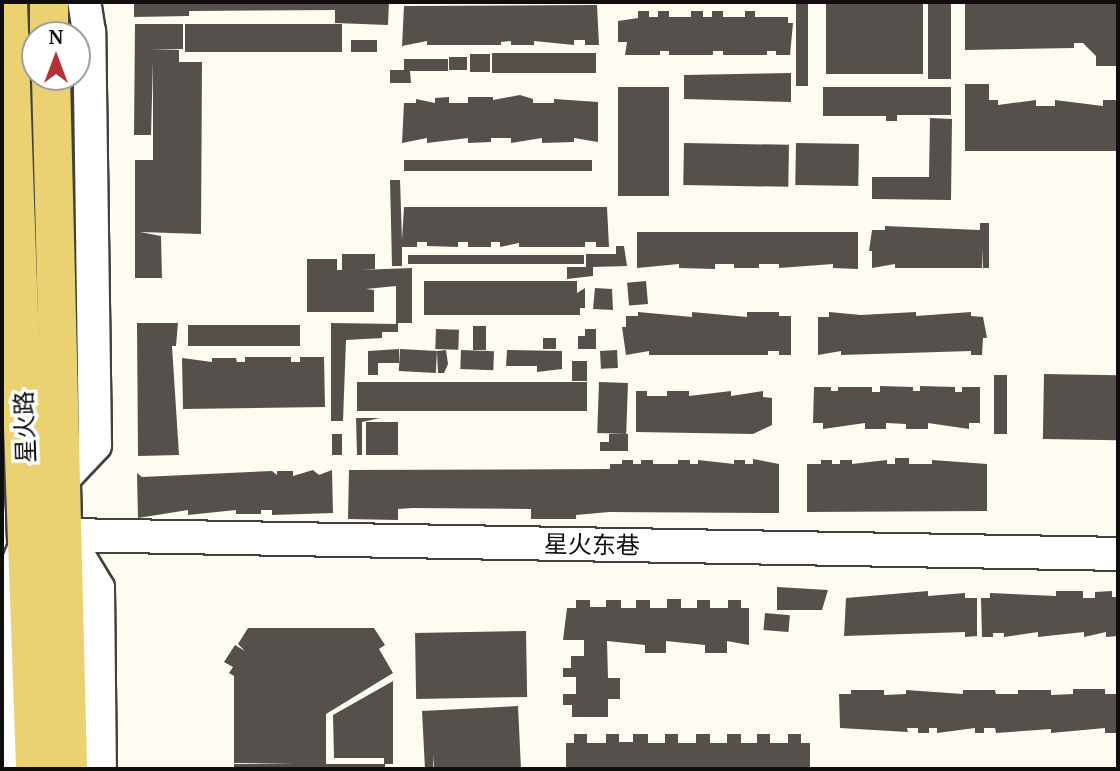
<!DOCTYPE html>
<html>
<head>
<meta charset="utf-8">
<style>
	body { margin:0 }
	#map { position:relative; width:1120px; height:771px; overflow:hidden; background:#fefbf1; font-family:"Noto Serif","Noto Sans SC",serif }
	div>[style] { position:absolute }
	.building>* { inset:0; background:#56504c; transform-origin:0 0 }
	.roads { filter:drop-shadow(2px 0 #414141) drop-shadow(-2px 0 #414141) drop-shadow(0 2px #414141) drop-shadow(0 -2px #414141) }
	.minor>* { height:32px; margin:-16px; padding:0 16px; transform-origin:16px; border-radius:16px; background:#fff }
	.major>* { height:38px; margin:-19px; padding:0 19px; transform-origin:19px; border-radius:19px; background:#ecd173 }
	span { translate:-50% -50%; white-space:nowrap; text-align:center; line-height:1.15; -webkit-text-stroke:7px #fff; paint-order:stroke }
	.street-label { font-size:24px; color:#0e0e0e }
	.frame { position:absolute; inset:0; border:4px solid #0e0e0e; pointer-events:none }
	.north { position:absolute; left:21px; top:21px; width:70px; height:70px; box-sizing:border-box; background:#fff; border:2px solid #9f9f9f; border-radius:50%; rotate:0deg; font-size:19px; font-weight:700; line-height:28px; text-align:center; color:#0e0e0e }
	.north::after { content:''; display:block; margin:auto; width:24px; height:32px; background:#b23337; clip-path:polygon(50% 0,100% 100%,50% 72%,0 100%) }
</style>
</head>
<body>
<div id="map">
	<div class="building">
		<div style="clip-path:polygon(134px 2px,389px 2px,388px 25px,335px 23px,335px 10px,189px 11px,189px 16px,134px 17px)"></div>
		<div style="left:796px;top:2px;width:12px;height:84px"></div>
		<div style="left:826px;top:2px;width:97px;height:72px"></div>
		<div style="left:928px;top:2px;width:23px;height:77px"></div>
		<div style="clip-path:polygon(975px 2px,1118px 4px,1118px 66px,1096px 66px,1096px 56px,1083px 43px,1074px 43px,1074px 48px,965px 50px,965px 4px)"></div>
		<div style="clip-path:polygon(597px 5px,599px 45px,585px 45px,585px 40px,574px 40px,574px 45px,534px 41px,534px 45px,511px 45px,511px 41px,501px 42px,501px 45px,427px 45px,427px 41px,402px 46px,404px 6px)"></div>
		<div style="clip-path:polygon(638px 11px,649px 11px,649px 17px,658px 17px,658px 11px,669px 11px,669px 17px,691px 17px,691px 11px,703px 11px,703px 17px,712px 17px,712px 11px,723px 11px,723px 17px,745px 17px,745px 11px,755px 11px,755px 17px,788px 17px,788px 23px,793px 23px,790px 55px,776px 55px,776px 51px,767px 51px,767px 55px,723px 55px,723px 51px,713px 51px,713px 55px,669px 55px,669px 51px,660px 51px,660px 55px,625px 55px,627px 42px,618px 42px,618px 21px,638px 18px)"></div>
		<div style="clip-path:polygon(135px 24px,183px 24px,183px 49px,151px 50px,179px 50px,179px 62px,202px 62px,201px 234px,140px 232px,161px 236px,162px 278px,135px 278px,135px 160px,153px 160px,153px 61px,151px 135px,134px 135px)"></div>
		<div style="left:185px;top:24px;width:157px;height:28px"></div>
		<div style="left:351px;top:40px;width:26px;height:12px"></div>
		<div style="left:492px;top:53px;width:104px;height:20px"></div>
		<div style="left:470px;top:54px;width:20px;height:18px"></div>
		<div style="left:449px;top:57px;width:18px;height:13px"></div>
		<div style="clip-path:polygon(404px 59px,448px 59px,448px 71px,410px 71px,411px 83px,390px 83px,390px 70px,404px 70px)"></div>
		<div style="clip-path:polygon(791px 73px,791px 102px,684px 99px,684px 75px)"></div>
		<div style="clip-path:polygon(965px 84px,989px 84px,989px 100px,998px 100px,998px 105px,1036px 100px,1036px 106px,1055px 106px,1055px 100px,1103px 106px,1103px 100px,1118px 100px,1118px 151px,965px 151px)"></div>
		<div style="left:618px;top:87px;width:51px;height:109px"></div>
		<div style="clip-path:polygon(823px 87px,951px 87px,951px 115px,897px 115px,897px 121px,886px 121px,886px 116px,823px 116px)"></div>
		<div style="clip-path:polygon(520px 95px,533px 99px,533px 103px,554px 103px,554px 99px,598px 102px,598px 142px,574px 138px,574px 142px,542px 143px,542px 138px,511px 143px,511px 138px,491px 138px,491px 142px,468px 143px,468px 138px,427px 143px,427px 138px,402px 143px,404px 103px,416px 103px,416px 99px,435px 103px,435px 98px,449px 97px,449px 103px,468px 103px,468px 97px,493px 97px,493px 100px)"></div>
		<div style="clip-path:polygon(930px 118px,952px 119px,951px 200px,872px 199px,872px 177px,929px 177px)"></div>
		<div style="left:684px;top:143px;width:105px;height:42px;rotate:1deg"></div>
		<div style="left:796px;top:143px;width:63px;height:42px;rotate:1deg"></div>
		<div style="left:404px;top:160px;width:188px;height:11px"></div>
		<div style="clip-path:polygon(390px 180px,400px 180px,402px 240px,404px 207px,607px 207px,609px 247px,596px 247px,596px 242px,585px 242px,585px 247px,519px 247px,519px 243px,500px 247px,500px 242px,491px 242px,491px 247px,468px 247px,468px 242px,458px 242px,458px 247px,427px 246px,427px 242px,417px 242px,417px 247px,402px 247px,402px 266px,392px 266px)"></div>
		<div style="clip-path:polygon(980px 223px,989px 223px,989px 268px,983px 268px,983px 249px,982px 268px,895px 268px,895px 264px,872px 268px,872px 251px,869px 251px,872px 230px,885px 230px,885px 226px,980px 230px)"></div>
		<div style="clip-path:polygon(637px 232px,858px 232px,858px 269px,833px 268px,833px 264px,779px 268px,779px 264px,759px 264px,759px 268px,734px 268px,734px 264px,715px 264px,715px 269px,679px 268px,679px 264px,637px 268px)"></div>
		<div style="clip-path:polygon(616px 246px,624px 246px,627px 266px,593px 267px,593px 276px,567px 279px,567px 267px,586px 267px,586px 254px,616px 254px)"></div>
		<div style="clip-path:polygon(342px 254px,375px 254px,375px 269px,359px 270px,412px 268px,412px 323px,398px 323px,398px 332px,382px 332px,382px 338px,346px 340px,343px 421px,331px 421px,331px 323px,396px 324px,396px 286px,366px 289px,374px 290px,374px 312px,307px 312px,307px 259px,337px 259px,337px 270px,342px 270px)"></div>
		<div style="left:584px;top:255px;width:9px;height:176px;rotate:90deg"></div>
		<div style="clip-path:polygon(424px 281px,577px 281px,577px 293px,585px 288px,585px 308px,580px 308px,580px 315px,424px 315px)"></div>
		<div style="left:646px;top:281px;width:23px;height:19px;rotate:85deg"></div>
		<div style="clip-path:polygon(595px 288px,612px 289px,613px 310px,593px 309px)"></div>
		<div style="clip-path:polygon(638px 312px,692px 317px,692px 312px,747px 317px,747px 312px,779px 312px,779px 316px,791px 316px,791px 355px,779px 355px,779px 351px,768px 351px,768px 355px,649px 355px,649px 351px,626px 355px,622px 327px,626px 327px,626px 316px,638px 316px)"></div>
		<div style="clip-path:polygon(829px 312px,861px 315px,916px 312px,916px 316px,971px 312px,971px 316px,983px 317px,987px 338px,983px 338px,982px 355px,971px 355px,971px 351px,841px 355px,841px 351px,818px 355px,818px 317px,829px 317px)"></div>
		<div style="clip-path:polygon(137px 323px,178px 323px,176px 346px,172px 346px,179px 455px,138px 456px)"></div>
		<div style="left:300px;top:325px;width:21px;height:112px;rotate:90deg"></div>
		<div style="left:473px;top:326px;width:13px;height:24px"></div>
		<div style="left:436px;top:329px;width:23px;height:20px;rotate:2deg"></div>
		<div style="clip-path:polygon(585px 329px,596px 329px,596px 349px,578px 349px,578px 336px,585px 336px)"></div>
		<div style="left:543px;top:338px;width:13px;height:11px"></div>
		<div style="clip-path:polygon(399px 349px,399px 363px,378px 363px,378px 375px,368px 375px,368px 351px)"></div>
		<div style="left:400px;top:349px;width:37px;height:22px;rotate:3deg"></div>
		<div style="clip-path:polygon(446px 350px,448px 364px,444px 373px,438px 373px,437px 351px)"></div>
		<div style="left:461px;top:350px;width:33px;height:19px;rotate:2deg"></div>
		<div style="clip-path:polygon(507px 350px,562px 351px,562px 369px,537px 372px,537px 366px,506px 366px)"></div>
		<div style="left:617px;top:350px;width:18px;height:17px;rotate:87deg"></div>
		<div style="clip-path:polygon(245px 357px,291px 357px,291px 362px,300px 362px,300px 357px,324px 357px,325px 407px,183px 409px,182px 358px,212px 362px,212px 358px,236px 358px,237px 362px,245px 362px)"></div>
		<div style="left:572px;top:361px;width:15px;height:20px"></div>
		<div style="left:1044px;top:374px;width:74px;height:65px;rotate:1deg"></div>
		<div style="left:994px;top:375px;width:13px;height:59px"></div>
		<div style="left:357px;top:382px;width:230px;height:29px"></div>
		<div style="left:599px;top:382px;width:29px;height:51px;rotate:2deg"></div>
		<div style="clip-path:polygon(880px 386px,913px 387px,913px 391px,920px 391px,920px 386px,955px 387px,955px 392px,962px 392px,962px 387px,980px 387px,980px 423px,969px 423px,969px 429px,928px 423px,928px 429px,906px 429px,906px 424px,886px 423px,886px 429px,865px 429px,865px 423px,823px 429px,823px 423px,813px 423px,814px 387px,831px 387px,831px 391px,838px 391px,838px 387px,872px 387px,872px 392px,880px 392px)"></div>
		<div style="clip-path:polygon(636px 391px,647px 391px,647px 396px,667px 396px,667px 391px,689px 391px,689px 396px,731px 391px,731px 396px,763px 391px,763px 397px,772px 398px,772px 425px,753px 434px,636px 432px)"></div>
		<div style="clip-path:polygon(356px 418px,380px 418px,362px 422px,362px 455px,357px 455px)"></div>
		<div style="left:398px;top:422px;width:33px;height:32px;rotate:90deg"></div>
		<div style="left:332px;top:434px;width:10px;height:21px"></div>
		<div style="clip-path:polygon(609px 434px,628px 434px,628px 451px,600px 451px,600px 442px,609px 442px)"></div>
		<div style="clip-path:polygon(895px 458px,909px 458px,909px 464px,932px 464px,932px 460px,987px 464px,987px 511px,807px 512px,807px 464px,821px 464px,821px 460px,832px 460px,832px 464px,840px 464px,840px 460px,852px 460px,852px 464px,887px 460px,887px 464px,895px 464px)"></div>
		<div style="clip-path:polygon(753px 459px,779px 464px,779px 513px,609px 512px,576px 515px,576px 519px,531px 519px,531px 509px,412px 508px,398px 509px,398px 520px,348px 519px,349px 470px,610px 469px,610px 464px,622px 464px,622px 460px,633px 460px,633px 464px,641px 464px,641px 460px,653px 460px,653px 464px,678px 464px,678px 460px,690px 460px,690px 464px,698px 464px,698px 460px,734px 464px,734px 460px,745px 460px,745px 464px,753px 464px)"></div>
		<div style="clip-path:polygon(313px 470px,319px 475px,332px 470px,333px 513px,272px 515px,272px 510px,261px 510px,261px 514px,236px 514px,236px 510px,188px 515px,188px 510px,138px 518px,137px 473px,142px 477px,272px 471px,277px 475px,277px 471px,293px 471px,293px 476px)"></div>
		<div style="clip-path:polygon(777px 587px,828px 590px,822px 610px,777px 610px)"></div>
		<div style="clip-path:polygon(928px 591px,928px 596px,965px 593px,965px 598px,977px 598px,977px 636px,965px 637px,965px 632px,844px 636px,846px 598px)"></div>
		<div style="clip-path:polygon(1056px 591px,1083px 591px,1083px 598px,1095px 598px,1095px 592px,1112px 591px,1112px 597px,1118px 597px,1118px 636px,1106px 637px,1106px 632px,1084px 637px,1084px 632px,1038px 637px,1038px 632px,1004px 637px,1004px 633px,993px 633px,993px 637px,982px 637px,981px 598px,990px 598px,990px 593px,1056px 596px)"></div>
		<div style="clip-path:polygon(667px 599px,681px 599px,681px 608px,697px 608px,697px 600px,710px 600px,710px 608px,728px 608px,728px 600px,741px 600px,741px 608px,749px 608px,749px 645px,727px 641px,727px 653px,705px 653px,705px 645px,666px 641px,666px 653px,645px 653px,645px 645px,607px 641px,608px 678px,620px 678px,620px 699px,608px 699px,608px 717px,572px 717px,572px 705px,563px 705px,563px 694px,576px 694px,576px 677px,563px 677px,563px 668px,571px 668px,571px 656px,584px 656px,584px 640px,563px 640px,567px 608px,576px 608px,576px 600px,590px 600px,590px 607px,606px 607px,606px 600px,621px 600px,621px 608px,636px 608px,636px 600px,650px 600px,650px 608px,667px 608px)"></div>
		<div style="left:765px;top:613px;width:25px;height:17px;rotate:5deg"></div>
		<div style="clip-path:polygon(248px 628px,374px 628px,385px 645px,379px 649px,393px 673px,326px 714px,326px 764px,385px 764px,385px 769px,234px 769px,234px 764px,296px 763px,234px 763px,234px 676px,229px 673px,233px 667px,224px 662px,235px 645px,245px 651px,238px 644px)"></div>
		<div style="left:526px;top:631px;width:66px;height:111px;rotate:89deg"></div>
		<div style="clip-path:polygon(393px 681px,393px 764px,384px 764px,384px 758px,334px 758px,333px 715px)"></div>
		<div style="clip-path:polygon(1073px 689px,1105px 689px,1105px 694px,1117px 694px,1118px 733px,1105px 733px,1105px 728px,1051px 733px,1051px 729px,996px 733px,995px 728px,984px 728px,984px 733px,975px 733px,975px 728px,937px 733px,937px 728px,929px 728px,929px 733px,918px 733px,918px 728px,907px 728px,908px 732px,840px 728px,839px 694px,851px 694px,851px 690px,884px 690px,884px 695px,906px 694px,906px 690px,963px 694px,963px 690px,995px 690px,996px 694px,1018px 694px,1018px 690px,1051px 690px,1051px 695px,1073px 694px)"></div>
		<div style="clip-path:polygon(518px 706px,521px 769px,434px 769px,433px 755px,433px 769px,425px 769px,422px 711px)"></div>
		<div style="clip-path:polygon(574px 734px,587px 734px,587px 743px,606px 743px,606px 734px,619px 734px,619px 742px,633px 742px,633px 734px,648px 734px,648px 743px,665px 743px,665px 734px,678px 734px,678px 743px,696px 743px,696px 734px,710px 734px,710px 743px,727px 743px,727px 734px,741px 734px,741px 743px,757px 743px,757px 734px,770px 734px,770px 743px,788px 743px,788px 734px,801px 734px,801px 743px,810px 743px,810px 769px,566px 769px,566px 743px,574px 743px)"></div>
	</div>
	<div class="roads">
		<div class="minor">
			<div style="left:64px;top:478px;width:45px;rotate:-46.8deg"></div>
			<div style="left:95px;top:445px;width:413px;rotate:-90.8deg"></div>
			<div style="left:89px;top:32px;width:30px;rotate:-99deg"></div>
			<div style="left:66px;top:535px;width:1052px;rotate:1.03deg"></div>
			<div style="left:66px;top:535px;width:62px;rotate:58.9deg"></div>
			<div style="left:98px;top:588px;width:181px;rotate:89.4deg"></div>
			<div style="left:10px;top:769px;width:179px;rotate:-91deg"></div>
			<div style="left:7px;top:590px;width:48px;rotate:-67.8deg"></div>
		</div>
		<div class="major">
			<div style="left:8px;top:2px;width:767px;rotate:87.98deg"></div>
			<div style="left:49px;top:2px;width:33px;rotate:90deg"></div>
			<div style="left:51px;top:77px;width:692px;rotate:88.59deg"></div>
		</div>
	</div>
	<div class="street-label">
		<span style="left:24px;top:427px;rotate:-92deg">星火路</span>
		<span style="left:592px;top:544px;rotate:1deg">星火东巷</span>
	</div>
	<div class="frame"></div>
	<div class="north">N</div>
</div>
</body>
</html>
